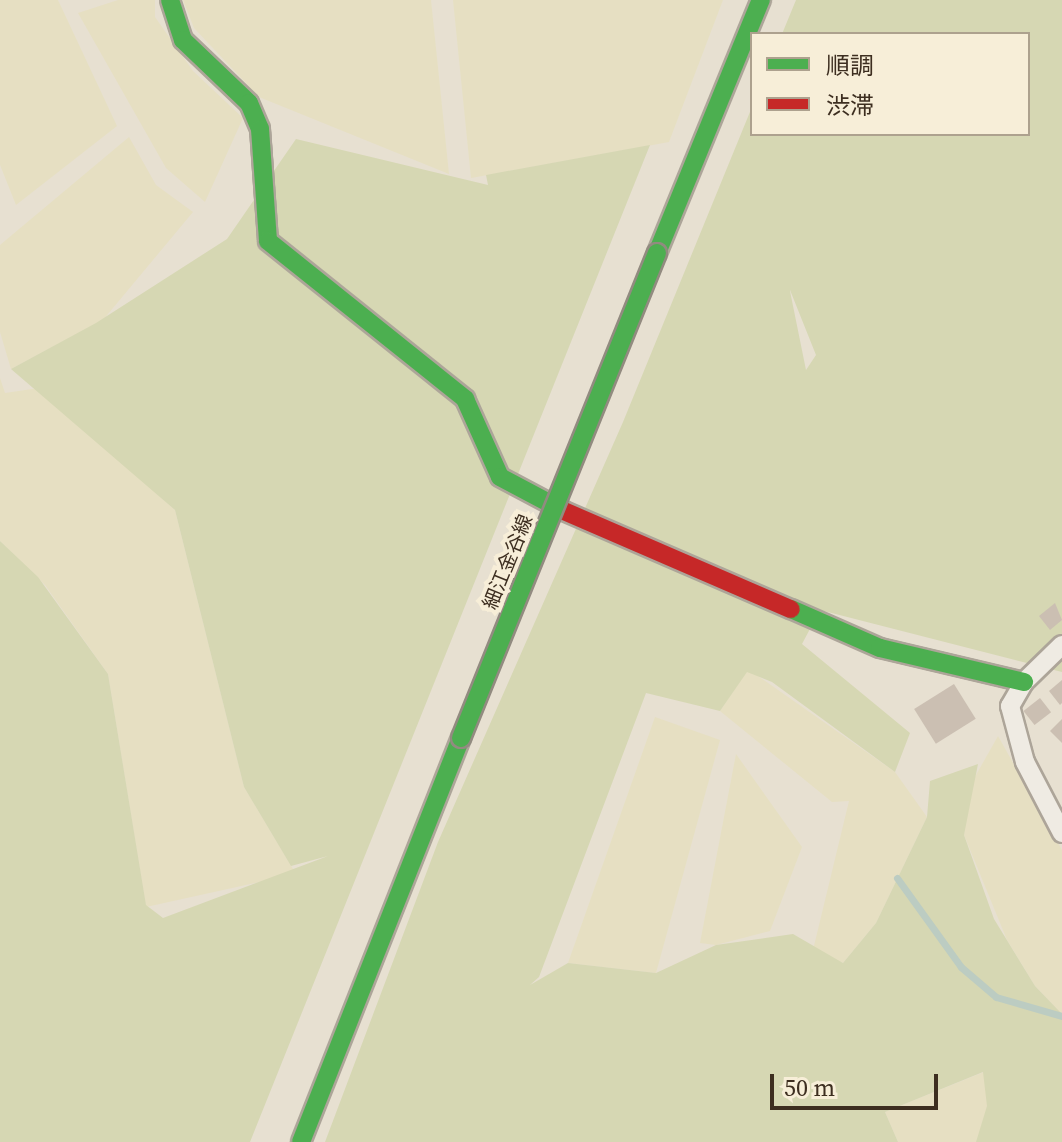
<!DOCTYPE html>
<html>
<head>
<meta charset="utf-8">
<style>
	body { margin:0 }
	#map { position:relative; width:1062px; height:1142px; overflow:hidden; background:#e7e0d1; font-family:"Source Serif 4","Noto Sans JP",serif }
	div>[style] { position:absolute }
	.farmland>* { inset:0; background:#e6dfc2 }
	.green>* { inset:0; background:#d6d7b3 }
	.stream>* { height:7px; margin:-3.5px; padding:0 3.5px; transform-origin:3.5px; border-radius:3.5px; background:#bcccc2 }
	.building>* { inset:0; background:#cbbfb2; transform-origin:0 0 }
	.roads { filter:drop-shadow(2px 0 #ada599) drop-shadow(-2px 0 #ada599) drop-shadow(0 2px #ada599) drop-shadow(0 -2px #ada599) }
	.street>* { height:18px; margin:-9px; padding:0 9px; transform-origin:9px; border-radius:9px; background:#efebe3 }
	.fast>* { height:18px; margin:-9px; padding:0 9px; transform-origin:9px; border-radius:9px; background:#4caf50 }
	.jam>* { height:18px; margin:-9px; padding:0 9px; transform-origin:9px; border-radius:9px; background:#c62828 }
	.bridges { filter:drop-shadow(2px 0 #928b80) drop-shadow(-2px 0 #928b80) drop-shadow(0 2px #928b80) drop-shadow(0 -2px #928b80) }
	.fast-bridge>* { height:18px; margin:-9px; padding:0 9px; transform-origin:9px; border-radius:9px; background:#4caf50 }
	span { translate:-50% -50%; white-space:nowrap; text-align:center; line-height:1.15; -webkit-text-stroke:8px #f7eed8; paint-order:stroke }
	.street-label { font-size:20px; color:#3d2e20 }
	.legend { position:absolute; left:750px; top:32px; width:280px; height:104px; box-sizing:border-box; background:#f7eed8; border:2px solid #ada18e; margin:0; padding:10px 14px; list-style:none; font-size:24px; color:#3d2e20 }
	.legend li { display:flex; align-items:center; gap:16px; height:40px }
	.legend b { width:40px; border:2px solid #ada18e }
	.scale { position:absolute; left:770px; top:1074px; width:168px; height:36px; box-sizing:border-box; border:4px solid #3d2e20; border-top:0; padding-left:10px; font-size:24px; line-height:28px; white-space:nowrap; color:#3d2e20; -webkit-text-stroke:6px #f7eed8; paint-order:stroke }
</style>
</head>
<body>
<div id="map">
	<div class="farmland">
		<div style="clip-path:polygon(0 0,58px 0,117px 126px,16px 205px,0 165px)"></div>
		<div style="clip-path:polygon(118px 0,155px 0,155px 17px,193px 71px,243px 118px,205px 202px,166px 168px,78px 13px)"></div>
		<div style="clip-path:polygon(183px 0,431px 0,449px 174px,259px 97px,194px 28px)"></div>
		<div style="clip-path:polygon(453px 0,723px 0,669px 142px,471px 178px)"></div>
		<div style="clip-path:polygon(129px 137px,156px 185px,193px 212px,103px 320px,11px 369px,0 332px,0 245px)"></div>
		<div style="clip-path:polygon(0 378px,5px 393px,39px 388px,175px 510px,244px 787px,296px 874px,146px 907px,108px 674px,45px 585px,0 541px)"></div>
		<div style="clip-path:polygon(748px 669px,895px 772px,927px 817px,876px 923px,843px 963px,813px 950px,849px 801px,832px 802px,720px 711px)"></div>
		<div style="clip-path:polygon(655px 717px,720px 740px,656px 973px,568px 963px)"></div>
		<div style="clip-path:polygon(998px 736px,1062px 850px,1062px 1014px,1035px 986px,1007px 940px,964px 835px,967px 791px)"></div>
		<div style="clip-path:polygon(736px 754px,802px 847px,770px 931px,716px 945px,700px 943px)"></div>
		<div style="clip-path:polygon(984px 1072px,1062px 1142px,898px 1142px,885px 1112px)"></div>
	</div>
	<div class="green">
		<div style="clip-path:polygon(evenodd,796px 0,1062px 0,1062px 672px,820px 610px,802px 644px,910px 733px,895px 772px,772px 682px,747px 672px,720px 711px,646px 693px,539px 977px,530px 985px,568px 963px,656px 973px,716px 945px,793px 934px,843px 963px,876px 923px,927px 817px,930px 781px,978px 764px,964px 835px,994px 919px,1035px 986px,1062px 1014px,1062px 1142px,976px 1142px,987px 1106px,983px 1072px,885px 1112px,898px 1142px,325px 1142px,438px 842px,623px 422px,752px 107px,752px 134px,1028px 134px,1028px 34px,782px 34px,796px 0,790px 290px,816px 355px,806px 370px,790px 291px,790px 290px)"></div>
		<div style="clip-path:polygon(296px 139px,488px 185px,486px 175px,650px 145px,250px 1142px,0 1142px,0 541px,38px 577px,108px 674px,146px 905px,163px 918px,328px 856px,291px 866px,244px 787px,175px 510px,11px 369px,96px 323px,227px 239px)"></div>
	</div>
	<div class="stream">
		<div style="left:897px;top:878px;width:110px;rotate:54.3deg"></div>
		<div style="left:961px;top:967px;width:46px;rotate:40.6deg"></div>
		<div style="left:996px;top:997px;width:69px;rotate:16.1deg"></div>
	</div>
	<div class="building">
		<div style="clip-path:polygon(1055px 603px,1062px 620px,1050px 630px,1039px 616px)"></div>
		<div style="clip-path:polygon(1062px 680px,1062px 703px,1060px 705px,1049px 691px)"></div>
		<div style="left:954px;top:684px;width:41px;height:47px;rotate:58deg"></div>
		<div style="left:1040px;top:698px;width:18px;height:21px;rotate:52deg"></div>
		<div style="clip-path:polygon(1062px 719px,1062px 743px,1050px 731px)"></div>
	</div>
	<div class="roads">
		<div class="street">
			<div style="left:1062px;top:645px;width:53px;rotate:135.8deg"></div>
			<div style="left:1024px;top:682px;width:28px;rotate:120deg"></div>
			<div style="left:1010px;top:706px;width:58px;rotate:75deg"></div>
			<div style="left:1025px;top:762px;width:80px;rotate:62.5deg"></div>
		</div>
		<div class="fast">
			<div style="left:170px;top:0;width:42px;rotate:72deg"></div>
			<div style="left:183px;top:40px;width:91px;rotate:43.7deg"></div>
			<div style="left:249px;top:103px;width:28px;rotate:67deg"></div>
			<div style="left:260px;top:129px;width:112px;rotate:85.9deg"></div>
			<div style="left:268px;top:241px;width:253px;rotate:38.7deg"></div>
			<div style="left:465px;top:399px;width:85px;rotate:65.8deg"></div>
			<div style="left:500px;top:477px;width:72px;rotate:28deg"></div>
			<div style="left:657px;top:253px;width:274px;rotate:-67.7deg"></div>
			<div style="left:791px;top:609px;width:97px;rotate:23.7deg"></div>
			<div style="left:880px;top:648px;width:148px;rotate:13.3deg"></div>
			<div style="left:301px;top:1142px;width:435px;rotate:-68.4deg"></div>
		</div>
		<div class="jam">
			<div style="left:564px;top:511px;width:247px;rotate:23.4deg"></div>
		</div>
	</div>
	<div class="bridges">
		<div class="fast-bridge">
			<div style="left:461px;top:738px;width:523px;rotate:-68deg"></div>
		</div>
	</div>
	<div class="street-label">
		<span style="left:508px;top:562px;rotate:-68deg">細江金谷線</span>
	</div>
	<ul class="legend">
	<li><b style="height:10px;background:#4caf50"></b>順調</li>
	<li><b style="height:10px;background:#c62828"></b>渋滞</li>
	</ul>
	<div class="scale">50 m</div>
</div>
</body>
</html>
